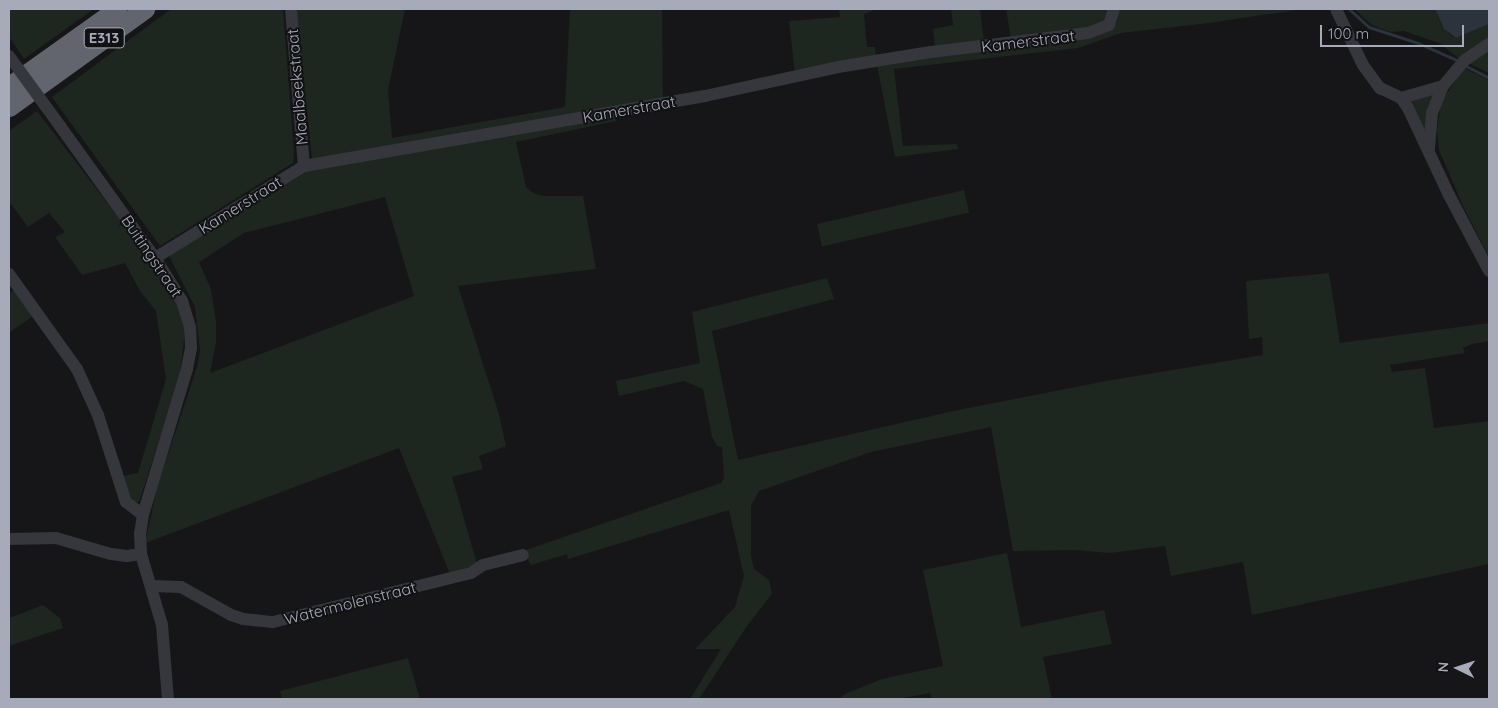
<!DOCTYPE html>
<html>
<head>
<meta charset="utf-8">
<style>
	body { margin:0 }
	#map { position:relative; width:1498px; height:708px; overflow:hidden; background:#161618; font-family:Quicksand,sans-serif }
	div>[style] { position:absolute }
	.green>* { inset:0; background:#1d261f; transform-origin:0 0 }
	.water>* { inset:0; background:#2b333c }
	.stream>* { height:3px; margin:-1.5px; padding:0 1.5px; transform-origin:1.5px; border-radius:1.5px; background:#2b333c }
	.minor>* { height:12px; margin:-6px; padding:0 6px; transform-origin:6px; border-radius:6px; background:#36373d }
	.highway>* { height:19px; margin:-9.5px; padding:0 9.5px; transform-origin:9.5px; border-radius:9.5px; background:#62646e }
	.minor-bridge>* { height:12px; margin:-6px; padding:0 6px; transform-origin:6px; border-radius:6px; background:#36373d }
	span { translate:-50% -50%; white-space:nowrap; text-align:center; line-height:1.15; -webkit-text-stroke:4px #111113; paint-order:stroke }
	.shield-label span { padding:1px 4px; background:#111113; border:1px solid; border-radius:4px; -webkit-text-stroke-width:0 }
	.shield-label { font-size:15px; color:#a7aab9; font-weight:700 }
	.street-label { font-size:16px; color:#a7aab9 }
	.frame { position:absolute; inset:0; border:10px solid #a7aab9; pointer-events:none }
	.north { position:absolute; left:1433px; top:643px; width:50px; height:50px; -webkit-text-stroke:4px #111113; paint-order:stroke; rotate:274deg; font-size:14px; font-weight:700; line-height:20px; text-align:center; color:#a7aab9 }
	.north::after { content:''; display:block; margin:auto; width:18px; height:22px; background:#a7aab9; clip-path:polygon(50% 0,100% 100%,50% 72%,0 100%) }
	.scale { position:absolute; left:1320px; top:25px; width:144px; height:22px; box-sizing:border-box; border:2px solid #a7aab9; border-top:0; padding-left:6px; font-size:15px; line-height:18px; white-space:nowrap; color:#a7aab9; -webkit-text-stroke:4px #111113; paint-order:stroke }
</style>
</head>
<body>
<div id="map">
	<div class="green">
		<div style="clip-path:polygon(9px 9px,94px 9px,24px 59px,9px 37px)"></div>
		<div style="clip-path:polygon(171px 9px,283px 9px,294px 152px,293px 163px,160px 246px,52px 97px)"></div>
		<div style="clip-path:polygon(evenodd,296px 9px,405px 9px,388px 90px,392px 138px,565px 107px,570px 9px,662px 9px,663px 100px,614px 109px,616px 121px,516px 142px,526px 187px,533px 193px,544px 196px,583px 196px,596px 269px,458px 286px,499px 414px,506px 446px,479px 456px,483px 469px,452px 477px,477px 564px,450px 574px,399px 448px,145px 543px,157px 488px,197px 367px,200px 351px,195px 307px,169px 256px,313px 168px,296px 9px,385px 197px,414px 296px,210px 373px,216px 342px,216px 322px,211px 289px,199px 262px,244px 233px,385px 197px)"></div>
		<div style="clip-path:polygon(839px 9px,877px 9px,864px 14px,867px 47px,875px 47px,876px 55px,935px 48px,933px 29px,953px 25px,951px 9px,980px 9px,984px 42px,1011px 39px,1006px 9px,1111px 9px,1106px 23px,1117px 22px,1118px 9px,1303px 9px,1209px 23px,1121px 33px,1078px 48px,894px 69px,903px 146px,957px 144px,958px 149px,895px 157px,877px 65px,795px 73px,789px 21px,840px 17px)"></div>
		<div style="clip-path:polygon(1354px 9px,1435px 9px,1442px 26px,1451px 36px,1456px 38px,1489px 24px,1489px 40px,1461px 60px,1439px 43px,1404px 31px,1390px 32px,1372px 25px)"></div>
		<div style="clip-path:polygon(1489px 48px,1489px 73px,1468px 63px)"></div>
		<div style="clip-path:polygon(1464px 68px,1489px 80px,1489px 257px,1463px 206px,1439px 150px,1437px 131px,1441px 102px)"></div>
		<div style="clip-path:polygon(1428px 94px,1434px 96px,1424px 133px,1411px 109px,1411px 100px)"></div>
		<div style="clip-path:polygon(37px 111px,118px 217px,179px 305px,185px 330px,180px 376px,139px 502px,133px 502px,122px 476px,138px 473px,166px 379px,156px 311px,140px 291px,125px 263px,82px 275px,55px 237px,65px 232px,49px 213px,28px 227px,11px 204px,9px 205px,9px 131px)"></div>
		<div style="left:964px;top:190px;width:23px;height:151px;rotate:77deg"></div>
		<div style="clip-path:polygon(1329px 273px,1340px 343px,1489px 323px,1489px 341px,1472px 344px,1463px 348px,1465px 353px,1390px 365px,1392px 372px,1425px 368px,1434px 428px,1489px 421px,1489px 564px,1252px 615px,1243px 562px,1171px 576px,1165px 546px,1110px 553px,1074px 550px,1013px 551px,991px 427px,871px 452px,759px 491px,751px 506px,751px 556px,754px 569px,769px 580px,772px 594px,747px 626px,699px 699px,690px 699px,721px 649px,695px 649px,735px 607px,744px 576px,729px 510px,568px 559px,567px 554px,531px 565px,528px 560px,526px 550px,721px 483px,724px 478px,722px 447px,717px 446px,712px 437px,703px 389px,684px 381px,619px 396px,616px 381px,700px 363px,692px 312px,827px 278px,834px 299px,712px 331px,738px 460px,958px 410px,1106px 381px,1263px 355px,1262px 337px,1249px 339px,1246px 281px)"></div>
		<div style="clip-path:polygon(14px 290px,33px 316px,9px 333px,9px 293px)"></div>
		<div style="clip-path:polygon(1007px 553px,1021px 627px,1104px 610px,1112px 644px,1043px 657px,1052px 699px,932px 699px,930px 693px,897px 699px,839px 699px,845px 694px,882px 679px,943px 666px,923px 570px)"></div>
		<div style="clip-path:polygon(43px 605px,60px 618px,63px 628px,9px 646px,9px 618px)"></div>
		<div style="clip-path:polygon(408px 658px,420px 699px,282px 699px,280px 691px)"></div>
	</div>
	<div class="water">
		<div style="clip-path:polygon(1435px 9px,1489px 9px,1489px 24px,1456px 38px,1444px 29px)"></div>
	</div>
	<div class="stream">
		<div style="left:1349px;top:9px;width:27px;rotate:42deg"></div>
		<div style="left:1369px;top:27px;width:52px;rotate:18.1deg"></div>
		<div style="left:1418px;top:43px;width:45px;rotate:23.7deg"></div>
		<div style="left:1464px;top:65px;width:28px;rotate:27deg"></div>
	</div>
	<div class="minor">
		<div style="left:291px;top:9px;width:158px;rotate:85.3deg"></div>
		<div style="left:1336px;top:9px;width:62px;rotate:64.3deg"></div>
		<div style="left:1363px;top:65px;width:29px;rotate:54deg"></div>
		<div style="left:1380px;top:88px;width:23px;rotate:25deg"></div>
		<div style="left:1401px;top:98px;width:44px;rotate:-15.9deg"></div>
		<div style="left:1401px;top:98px;width:12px;rotate:55deg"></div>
		<div style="left:1408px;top:108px;width:96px;rotate:64.8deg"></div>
		<div style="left:1449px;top:195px;width:86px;rotate:62.2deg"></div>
		<div style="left:60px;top:126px;width:163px;rotate:54.3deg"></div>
		<div style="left:155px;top:258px;width:51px;rotate:57.9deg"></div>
		<div style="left:182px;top:301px;width:27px;rotate:73deg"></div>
		<div style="left:190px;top:327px;width:21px;rotate:87deg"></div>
		<div style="left:191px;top:348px;width:21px;rotate:101deg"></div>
		<div style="left:187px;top:369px;width:152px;rotate:106.8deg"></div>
		<div style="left:143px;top:515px;width:18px;rotate:99deg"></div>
		<div style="left:140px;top:533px;width:21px;rotate:87deg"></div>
		<div style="left:141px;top:554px;width:74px;rotate:73.5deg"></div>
		<div style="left:162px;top:625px;width:74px;rotate:85.4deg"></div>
		<div style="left:1429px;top:148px;width:35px;rotate:-85deg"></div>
		<div style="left:1432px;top:113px;width:29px;rotate:-68deg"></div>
		<div style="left:1443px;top:86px;width:34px;rotate:-50deg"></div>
		<div style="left:1465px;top:60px;width:29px;rotate:-34deg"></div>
		<div style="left:155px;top:258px;width:175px;rotate:-31.7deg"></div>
		<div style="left:304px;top:166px;width:407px;rotate:-9.9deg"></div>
		<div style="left:705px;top:96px;width:136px;rotate:-12.3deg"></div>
		<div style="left:838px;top:67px;width:94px;rotate:-9.2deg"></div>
		<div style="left:931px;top:52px;width:158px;rotate:-6.9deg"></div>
		<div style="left:1088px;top:33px;width:22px;rotate:-21deg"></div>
		<div style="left:1109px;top:25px;width:17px;rotate:-73deg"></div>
		<div style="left:9px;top:274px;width:117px;rotate:54.4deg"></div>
		<div style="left:77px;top:369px;width:51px;rotate:65.5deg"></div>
		<div style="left:98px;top:415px;width:91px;rotate:72.2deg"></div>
		<div style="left:126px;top:502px;width:21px;rotate:37deg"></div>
		<div style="left:9px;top:539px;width:47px;rotate:-1.2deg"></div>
		<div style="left:56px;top:538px;width:57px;rotate:16.2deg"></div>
		<div style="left:111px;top:554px;width:16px;rotate:7deg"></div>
		<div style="left:127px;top:556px;width:14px;rotate:-8deg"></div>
		<div style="left:151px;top:586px;width:30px;rotate:2deg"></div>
		<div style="left:181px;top:587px;width:57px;rotate:29.2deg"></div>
		<div style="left:231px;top:615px;width:13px;rotate:18deg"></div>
		<div style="left:243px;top:619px;width:30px;rotate:6deg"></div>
		<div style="left:273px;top:622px;width:204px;rotate:-13.9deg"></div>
		<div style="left:471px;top:573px;width:14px;rotate:-34deg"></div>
		<div style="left:483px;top:565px;width:41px;rotate:-14deg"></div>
	</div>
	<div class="highway">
		<div style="left:9px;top:86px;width:133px;rotate:-35.5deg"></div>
		<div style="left:9px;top:107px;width:168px;rotate:-35.8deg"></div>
	</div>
	<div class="minor-bridge">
		<div style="left:9px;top:56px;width:87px;rotate:53.9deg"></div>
	</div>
	<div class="shield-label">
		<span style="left:104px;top:38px">E313</span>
	</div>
	<div class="street-label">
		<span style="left:1028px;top:41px;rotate:-7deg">Kamerstraat</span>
		<span style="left:297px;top:87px;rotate:-95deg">Maalbeekstraat</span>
		<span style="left:629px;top:109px;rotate:-10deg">Kamerstraat</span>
		<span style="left:240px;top:205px;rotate:-32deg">Kamerstraat</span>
		<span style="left:152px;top:256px;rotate:56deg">Buitingstraat</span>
		<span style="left:350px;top:603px;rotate:-14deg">Watermolenstraat</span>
	</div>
	<div class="frame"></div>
	<div class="north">N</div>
	<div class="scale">100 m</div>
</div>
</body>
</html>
